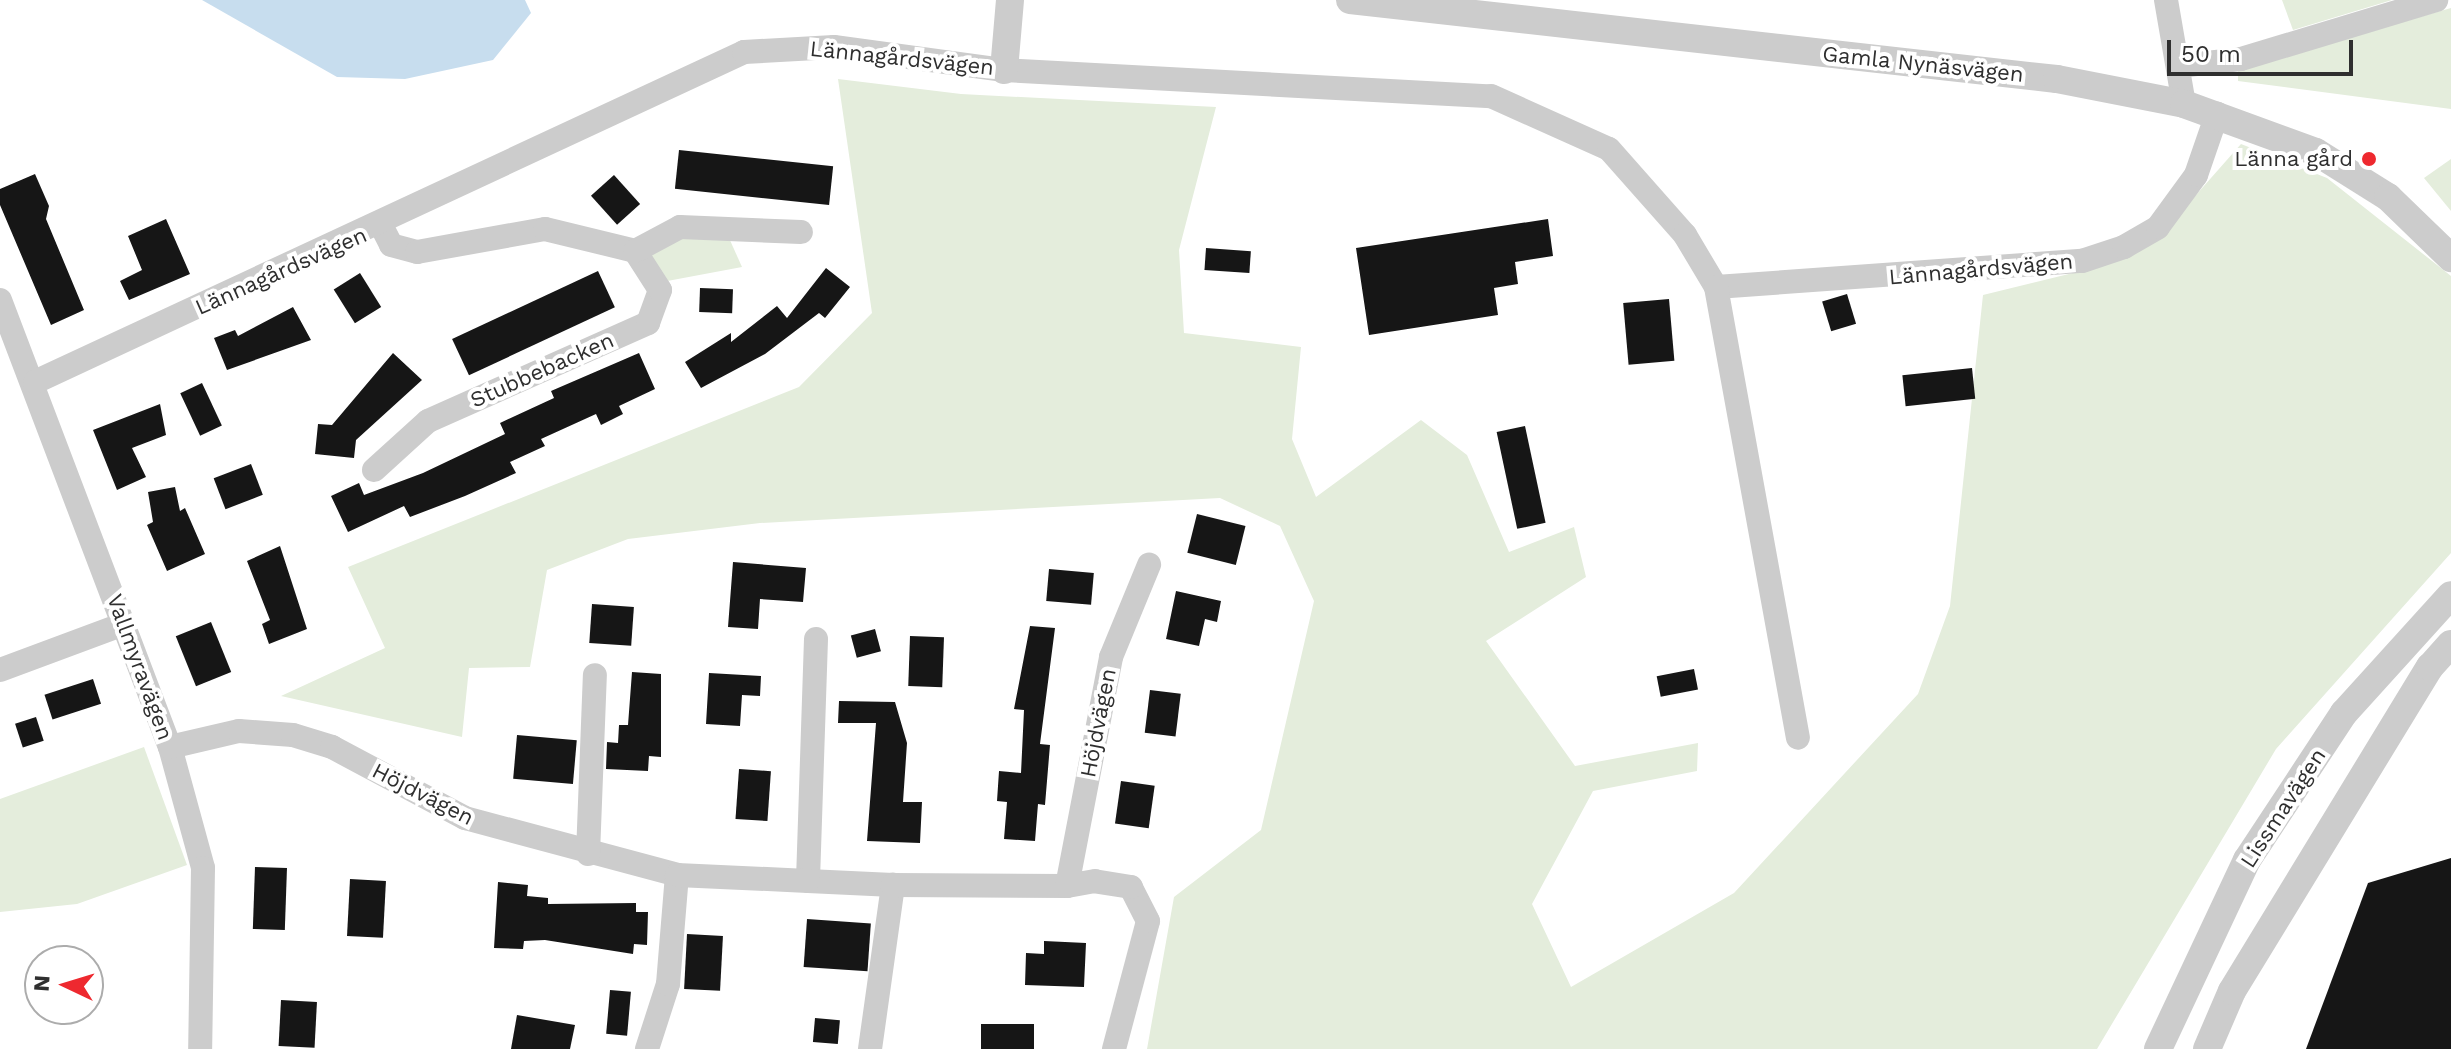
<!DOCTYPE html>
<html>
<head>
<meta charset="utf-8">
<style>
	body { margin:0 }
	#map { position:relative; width:2451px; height:1049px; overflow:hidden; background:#fff; font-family:"Work Sans",sans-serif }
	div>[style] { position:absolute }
	.green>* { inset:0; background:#e4eddc }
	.water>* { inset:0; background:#c7ddee }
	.building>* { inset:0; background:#161616; transform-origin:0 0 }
	.minor>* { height:24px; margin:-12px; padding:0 12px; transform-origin:12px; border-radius:12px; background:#ccc }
	.tertiary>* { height:28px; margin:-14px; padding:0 14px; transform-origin:14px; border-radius:14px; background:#ccc }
	.dots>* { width:22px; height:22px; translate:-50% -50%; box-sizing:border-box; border:4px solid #fff; border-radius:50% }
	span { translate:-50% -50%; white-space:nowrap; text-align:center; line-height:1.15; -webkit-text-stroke:8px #fff; paint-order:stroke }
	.street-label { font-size:22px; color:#2f2f2f }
	.poi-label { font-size:22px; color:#2f2f2f }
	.right { translate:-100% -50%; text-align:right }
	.north { position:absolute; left:24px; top:945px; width:80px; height:80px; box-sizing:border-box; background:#fff; border:2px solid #acacac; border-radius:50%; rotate:274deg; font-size:22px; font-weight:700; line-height:32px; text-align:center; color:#2f2f2f }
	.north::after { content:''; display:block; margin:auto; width:28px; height:36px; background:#ee292f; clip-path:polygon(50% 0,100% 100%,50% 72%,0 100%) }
	.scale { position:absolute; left:2167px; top:40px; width:186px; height:36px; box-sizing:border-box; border:4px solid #2f2f2f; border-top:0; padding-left:10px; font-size:24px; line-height:28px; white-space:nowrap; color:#2f2f2f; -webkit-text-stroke:6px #fff; paint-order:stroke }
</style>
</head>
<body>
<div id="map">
	<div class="green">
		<div style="clip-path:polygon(2282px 0,2392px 0,2293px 30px)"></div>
		<div style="clip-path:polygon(2451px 8px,2451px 109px,2238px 81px,2238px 69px)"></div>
		<div style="clip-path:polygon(838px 79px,961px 94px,1216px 107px,1179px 250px,1184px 333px,1301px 347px,1292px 439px,1316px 497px,1421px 420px,1467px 455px,1509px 552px,1574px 527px,1586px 577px,1486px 641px,1575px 766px,1698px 743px,1697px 771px,1593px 791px,1532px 904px,1571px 987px,1734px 893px,1918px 694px,1950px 606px,1983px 295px,2077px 272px,2158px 238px,2241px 144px,2327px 178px,2451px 276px,2451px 553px,2276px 749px,2097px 1049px,1147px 1049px,1174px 897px,1261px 830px,1314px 601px,1280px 526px,1220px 498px,760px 523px,628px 539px,547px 570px,530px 667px,469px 668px,462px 737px,281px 696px,385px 648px,348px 567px,799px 387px,872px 313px)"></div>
		<div style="clip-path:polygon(2451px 159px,2451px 211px,2424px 178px)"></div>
		<div style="clip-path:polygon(682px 235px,729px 238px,742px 267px,662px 282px,646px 254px)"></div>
		<div style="clip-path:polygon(144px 747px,187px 865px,77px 904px,0 912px,0 799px)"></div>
	</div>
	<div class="water">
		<div style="clip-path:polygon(202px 0,525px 0,531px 13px,493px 60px,405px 79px,337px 77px)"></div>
	</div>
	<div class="building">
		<div style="left:679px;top:150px;width:155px;height:39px;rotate:6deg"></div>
		<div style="clip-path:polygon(35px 174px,49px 206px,46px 219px,84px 310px,51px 325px,0 205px,0 189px)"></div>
		<div style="left:614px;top:175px;width:39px;height:31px;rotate:48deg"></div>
		<div style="clip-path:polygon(166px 219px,190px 274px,129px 300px,120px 281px,142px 270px,128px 236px)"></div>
		<div style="clip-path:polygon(1548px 219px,1553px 256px,1515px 262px,1518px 284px,1494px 288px,1498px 315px,1369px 335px,1356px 248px)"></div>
		<div style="left:1206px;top:248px;width:45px;height:22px;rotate:4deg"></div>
		<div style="clip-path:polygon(826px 268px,850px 287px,825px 318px,819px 313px,765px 354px,701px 388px,685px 362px,731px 333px,731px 342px,777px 306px,787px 318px)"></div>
		<div style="left:598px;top:271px;width:40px;height:161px;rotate:65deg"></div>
		<div style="left:360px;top:273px;width:40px;height:31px;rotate:58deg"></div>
		<div style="left:700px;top:288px;width:33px;height:24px;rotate:2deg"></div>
		<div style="left:1847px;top:294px;width:31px;height:26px;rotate:73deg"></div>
		<div style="left:1669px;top:299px;width:62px;height:46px;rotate:85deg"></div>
		<div style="clip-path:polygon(293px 307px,311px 340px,227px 370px,214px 338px,235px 330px,238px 336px)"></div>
		<div style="clip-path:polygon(393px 353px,422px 380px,356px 440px,354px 458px,315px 454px,318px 424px,332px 425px)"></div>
		<div style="clip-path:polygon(639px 353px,655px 389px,619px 406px,623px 414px,601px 425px,596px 414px,541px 439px,545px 446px,510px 462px,516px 473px,465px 496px,410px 517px,404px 506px,348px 532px,331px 496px,359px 483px,364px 495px,423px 473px,505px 434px,500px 423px,554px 398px,551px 391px)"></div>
		<div style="left:1972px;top:368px;width:31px;height:70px;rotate:84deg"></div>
		<div style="left:202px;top:383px;width:47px;height:24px;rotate:65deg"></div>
		<div style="clip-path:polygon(160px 404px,166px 435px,132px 448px,146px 477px,117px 490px,93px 430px)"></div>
		<div style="left:1525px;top:426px;width:99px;height:29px;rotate:78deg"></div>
		<div style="left:251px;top:464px;width:33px;height:40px;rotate:69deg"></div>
		<div style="clip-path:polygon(175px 487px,180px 511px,185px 508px,205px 554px,167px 571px,147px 525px,153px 522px,148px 492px)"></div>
		<div style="left:1197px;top:514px;width:50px;height:40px;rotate:14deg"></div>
		<div style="clip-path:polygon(280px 546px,307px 629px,269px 644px,262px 624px,270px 620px,247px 561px)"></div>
		<div style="clip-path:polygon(733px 562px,806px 568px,803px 602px,760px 599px,758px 629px,728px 627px)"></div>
		<div style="left:1049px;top:569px;width:45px;height:32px;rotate:5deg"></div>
		<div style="clip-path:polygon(1176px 591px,1221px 601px,1217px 622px,1205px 619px,1199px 646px,1166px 639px)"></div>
		<div style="left:592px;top:604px;width:42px;height:39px;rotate:4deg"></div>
		<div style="left:211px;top:622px;width:54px;height:38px;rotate:68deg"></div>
		<div style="clip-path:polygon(1030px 626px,1055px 628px,1040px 744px,1050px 745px,1045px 805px,1038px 804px,1035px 841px,1004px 839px,1007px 802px,997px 801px,999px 771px,1021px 773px,1024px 710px,1014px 709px)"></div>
		<div style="left:875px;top:629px;width:23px;height:25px;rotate:75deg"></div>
		<div style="left:910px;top:636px;width:34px;height:50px;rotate:2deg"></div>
		<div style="left:1694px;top:669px;width:21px;height:38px;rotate:79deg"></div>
		<div style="clip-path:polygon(632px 672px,661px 674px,661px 757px,649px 756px,648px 771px,606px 769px,607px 742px,618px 743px,619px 725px,628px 725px)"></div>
		<div style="clip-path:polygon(709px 673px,761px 676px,760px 696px,742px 695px,740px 726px,706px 724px)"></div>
		<div style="left:93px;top:679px;width:26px;height:51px;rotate:72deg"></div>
		<div style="left:1150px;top:690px;width:31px;height:43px;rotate:7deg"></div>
		<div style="clip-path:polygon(839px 701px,895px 702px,907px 743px,903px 802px,922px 802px,920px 843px,867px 841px,876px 723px,838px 723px)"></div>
		<div style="left:36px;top:717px;width:25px;height:22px;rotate:72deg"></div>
		<div style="left:517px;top:735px;width:60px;height:44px;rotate:5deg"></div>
		<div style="left:739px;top:769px;width:32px;height:50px;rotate:4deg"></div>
		<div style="left:1121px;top:781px;width:34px;height:43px;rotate:8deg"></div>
		<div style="clip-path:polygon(2451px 858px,2451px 1049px,2306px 1049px,2368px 883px)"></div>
		<div style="left:255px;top:867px;width:32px;height:62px;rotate:2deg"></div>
		<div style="left:350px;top:879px;width:36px;height:57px;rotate:3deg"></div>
		<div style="clip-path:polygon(498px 882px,528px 885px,527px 896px,548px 898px,548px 904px,636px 903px,636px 912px,648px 912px,647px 945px,634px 944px,633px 954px,545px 940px,524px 941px,523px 949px,494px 948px)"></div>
		<div style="left:807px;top:919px;width:64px;height:48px;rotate:4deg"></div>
		<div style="left:687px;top:934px;width:36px;height:55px;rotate:3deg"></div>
		<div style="clip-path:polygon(1044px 941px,1086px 943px,1084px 987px,1025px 985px,1026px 953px,1044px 954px)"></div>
		<div style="left:610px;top:990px;width:21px;height:44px;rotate:5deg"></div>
		<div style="left:281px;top:1000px;width:36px;height:46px;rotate:3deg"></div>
		<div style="clip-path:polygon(517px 1015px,575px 1025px,570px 1049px,511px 1049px)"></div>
		<div style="left:815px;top:1018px;width:25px;height:24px;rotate:5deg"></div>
		<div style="left:981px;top:1024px;width:53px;height:25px"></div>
	</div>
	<div class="minor">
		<div style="left:2166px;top:0;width:106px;rotate:80.2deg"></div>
		<div style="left:2179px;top:66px;width:62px;rotate:-6.4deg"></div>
		<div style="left:2241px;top:59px;width:204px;rotate:-16.8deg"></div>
		<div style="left:381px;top:225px;width:22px;rotate:63deg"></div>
		<div style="left:391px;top:245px;width:27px;rotate:15deg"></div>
		<div style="left:417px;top:252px;width:130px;rotate:-10.2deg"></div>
		<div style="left:545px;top:229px;width:93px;rotate:13.7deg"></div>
		<div style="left:1716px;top:287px;width:367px;rotate:-4.1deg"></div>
		<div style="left:2082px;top:261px;width:44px;rotate:-18.4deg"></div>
		<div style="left:2124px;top:247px;width:39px;rotate:-30deg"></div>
		<div style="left:2158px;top:227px;width:64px;rotate:-53.8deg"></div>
		<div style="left:2196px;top:175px;width:65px;rotate:-71deg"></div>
		<div style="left:0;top:300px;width:478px;rotate:69.2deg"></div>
		<div style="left:170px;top:747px;width:125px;rotate:74.7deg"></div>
		<div style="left:203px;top:868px;width:181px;rotate:90.9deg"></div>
		<div style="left:35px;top:382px;width:782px;rotate:-24.96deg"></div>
		<div style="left:744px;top:52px;width:90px;rotate:-3.2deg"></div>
		<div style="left:834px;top:47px;width:172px;rotate:7.7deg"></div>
		<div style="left:1004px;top:70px;width:488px;rotate:3.1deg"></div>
		<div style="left:1491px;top:96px;width:129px;rotate:24.2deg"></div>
		<div style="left:1609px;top:149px;width:115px;rotate:48.5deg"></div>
		<div style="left:1685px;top:235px;width:61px;rotate:59.2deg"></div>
		<div style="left:1716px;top:287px;width:458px;rotate:79.7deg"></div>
		<div style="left:374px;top:470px;width:73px;rotate:-42.2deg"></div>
		<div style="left:428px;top:421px;width:241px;rotate:-24deg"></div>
		<div style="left:648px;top:323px;width:35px;rotate:-70deg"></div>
		<div style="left:660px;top:290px;width:46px;rotate:-122.7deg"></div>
		<div style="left:635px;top:251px;width:51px;rotate:-28.1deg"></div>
		<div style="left:680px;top:227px;width:121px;rotate:2.4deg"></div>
		<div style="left:816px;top:639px;width:242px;rotate:91.9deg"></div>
		<div style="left:808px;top:881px;width:85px;rotate:2.7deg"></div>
		<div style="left:0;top:670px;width:132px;rotate:-20.4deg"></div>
		<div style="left:170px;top:747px;width:71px;rotate:-13.1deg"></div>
		<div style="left:239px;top:731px;width:54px;rotate:4.2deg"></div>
		<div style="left:293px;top:735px;width:41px;rotate:17.1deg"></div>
		<div style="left:332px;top:747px;width:151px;rotate:28.1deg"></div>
		<div style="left:465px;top:818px;width:220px;rotate:15deg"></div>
		<div style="left:588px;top:854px;width:179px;rotate:-87.8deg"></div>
		<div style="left:647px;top:1049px;width:68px;rotate:-72.1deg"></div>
		<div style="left:668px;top:984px;width:109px;rotate:-85.3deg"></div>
		<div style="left:677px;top:875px;width:131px;rotate:2.6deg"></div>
		<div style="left:870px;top:1049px;width:166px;rotate:-82deg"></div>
		<div style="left:893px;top:885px;width:174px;rotate:0.3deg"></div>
		<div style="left:1114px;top:1049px;width:132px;rotate:-75.1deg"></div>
		<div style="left:1148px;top:921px;width:38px;rotate:-117deg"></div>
		<div style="left:1131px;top:887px;width:36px;rotate:-171deg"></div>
		<div style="left:1095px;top:881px;width:28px;rotate:170deg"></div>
		<div style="left:1067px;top:886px;width:233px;rotate:-79.1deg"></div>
		<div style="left:1111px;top:657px;width:100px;rotate:-67.6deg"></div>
	</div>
	<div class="tertiary">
		<div style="left:1350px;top:0;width:711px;rotate:6.38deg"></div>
		<div style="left:2057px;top:79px;width:129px;rotate:11.1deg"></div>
		<div style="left:2184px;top:104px;width:140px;rotate:20deg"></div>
		<div style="left:2316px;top:152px;width:85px;rotate:32deg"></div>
		<div style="left:2388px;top:197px;width:88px;rotate:44.1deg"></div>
		<div style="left:1004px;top:70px;width:70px;rotate:-85.1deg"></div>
		<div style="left:2158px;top:1049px;width:209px;rotate:-64.8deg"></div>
		<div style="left:2247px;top:860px;width:176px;rotate:-56.6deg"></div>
		<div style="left:2344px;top:713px;width:159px;rotate:-47.8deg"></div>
		<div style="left:2207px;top:1049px;width:63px;rotate:-66.7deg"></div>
		<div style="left:2232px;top:991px;width:380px;rotate:-58.6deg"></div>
		<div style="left:2430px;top:667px;width:31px;rotate:-48deg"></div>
	</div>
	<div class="dots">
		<div style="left:2369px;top:159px;background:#ee292f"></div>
	</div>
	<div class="street-label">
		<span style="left:902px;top:58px;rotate:6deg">Lännagårdsvägen</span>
		<span style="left:1923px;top:64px;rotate:6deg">Gamla Nynäsvägen</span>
		<span style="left:1981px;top:269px;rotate:-5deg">Lännagårdsvägen</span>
		<span style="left:281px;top:271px;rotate:-24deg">Lännagårdsvägen</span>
		<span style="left:542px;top:370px;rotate:-24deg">Stubbebacken</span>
		<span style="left:140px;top:667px;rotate:70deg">Vallmyravägen</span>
		<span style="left:1098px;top:723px;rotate:-79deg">Höjdvägen</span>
		<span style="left:423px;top:794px;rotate:27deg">Höjdvägen</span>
		<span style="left:2283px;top:808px;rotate:-57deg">Lissmavägen</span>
	</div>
	<div class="poi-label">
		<span class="right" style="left:2353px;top:159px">Länna gård</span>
	</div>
	<div class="north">N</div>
	<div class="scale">50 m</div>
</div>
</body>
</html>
